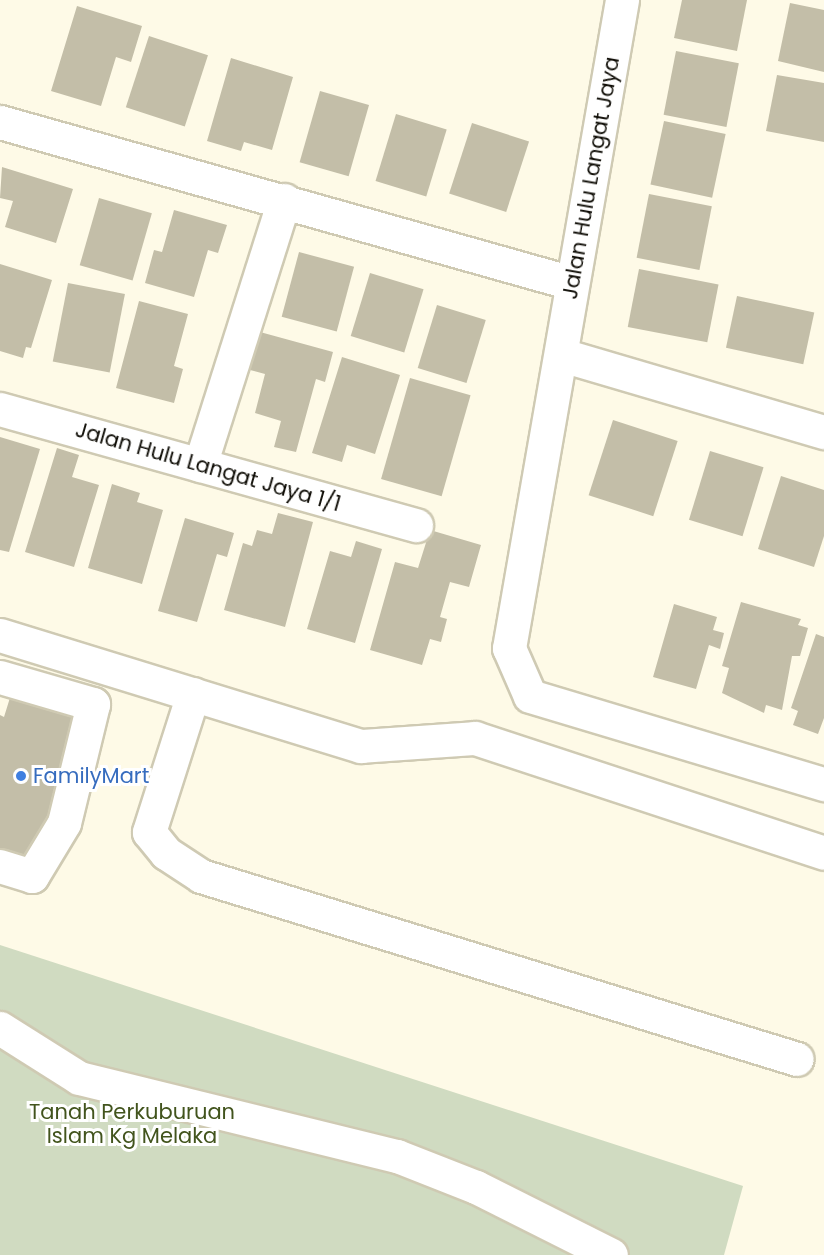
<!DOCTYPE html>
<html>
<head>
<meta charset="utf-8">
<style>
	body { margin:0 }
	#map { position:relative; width:824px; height:1255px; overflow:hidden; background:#fefae7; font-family:Poppins,sans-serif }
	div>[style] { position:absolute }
	.green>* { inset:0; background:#d0dbc1 }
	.building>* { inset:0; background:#c3bea8; transform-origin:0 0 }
	.roads { filter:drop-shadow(2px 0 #cfcab3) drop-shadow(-2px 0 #cfcab3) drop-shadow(0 2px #cfcab3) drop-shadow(0 -2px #cfcab3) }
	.minor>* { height:33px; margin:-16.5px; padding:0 16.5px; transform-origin:16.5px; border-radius:16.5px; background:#fff }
	.dots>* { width:16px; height:16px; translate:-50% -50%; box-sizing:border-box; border:3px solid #fff; border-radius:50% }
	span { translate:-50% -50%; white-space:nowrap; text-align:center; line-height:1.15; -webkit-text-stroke:6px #fff; paint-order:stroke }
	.street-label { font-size:21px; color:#0e0c05 }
	.shop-label { font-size:21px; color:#366cbe }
	.left { translate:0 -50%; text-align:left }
	.park-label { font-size:21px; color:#42541d }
</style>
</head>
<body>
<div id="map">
	<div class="green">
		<div style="clip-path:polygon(0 945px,743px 1186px,724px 1255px,0 1255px)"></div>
	</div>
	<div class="building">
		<div style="clip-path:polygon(682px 0,747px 0,737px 51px,674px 38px)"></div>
		<div style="clip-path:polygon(790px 3px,824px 10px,824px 72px,778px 61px)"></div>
		<div style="clip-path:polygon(77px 6px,142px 26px,131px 62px,116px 57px,101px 106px,51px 91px)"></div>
		<div style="left:149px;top:36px;width:62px;height:75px;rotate:18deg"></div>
		<div style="left:676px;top:51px;width:64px;height:65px;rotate:11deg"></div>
		<div style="clip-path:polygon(231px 58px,293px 77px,272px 150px,244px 142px,241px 151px,207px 141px)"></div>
		<div style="clip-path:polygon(777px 75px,824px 83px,824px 142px,766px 131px)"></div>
		<div style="left:320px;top:91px;width:51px;height:74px;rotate:16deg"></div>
		<div style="left:396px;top:114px;width:53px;height:70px;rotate:17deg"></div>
		<div style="left:664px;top:121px;width:63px;height:65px;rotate:12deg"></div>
		<div style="left:472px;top:123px;width:60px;height:74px;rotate:18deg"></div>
		<div style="clip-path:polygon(2px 167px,73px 189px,56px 243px,5px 227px,13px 201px,0 198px)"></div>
		<div style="left:649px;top:194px;width:64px;height:65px;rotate:11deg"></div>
		<div style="left:99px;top:198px;width:55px;height:70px;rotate:16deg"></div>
		<div style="clip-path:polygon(174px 210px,227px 225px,218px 253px,208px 250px,194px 297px,145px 283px,154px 250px,162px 252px)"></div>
		<div style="left:299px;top:252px;width:57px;height:67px;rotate:15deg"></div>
		<div style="clip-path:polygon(0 264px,52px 280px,31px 348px,26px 347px,23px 358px,0 351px)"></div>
		<div style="left:639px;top:269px;width:81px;height:59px;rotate:11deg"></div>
		<div style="left:370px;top:273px;width:56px;height:66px;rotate:17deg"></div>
		<div style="left:68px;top:283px;width:58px;height:80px;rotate:11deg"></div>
		<div style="left:737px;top:296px;width:79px;height:53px;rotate:12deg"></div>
		<div style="clip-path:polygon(139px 301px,188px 314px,174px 366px,183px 369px,174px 403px,116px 388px)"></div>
		<div style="left:437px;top:305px;width:51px;height:66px;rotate:17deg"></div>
		<div style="clip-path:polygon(260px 332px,333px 352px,325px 382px,316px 379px,296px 452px,274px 447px,281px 421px,255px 413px,265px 374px,250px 370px)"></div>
		<div style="clip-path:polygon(342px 357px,400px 375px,375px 454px,347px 445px,342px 462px,312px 453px)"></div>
		<div style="left:410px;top:378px;width:63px;height:105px;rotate:16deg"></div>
		<div style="left:613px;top:420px;width:68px;height:79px;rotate:18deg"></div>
		<div style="clip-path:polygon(0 437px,40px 449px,9px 552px,0 550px)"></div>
		<div style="clip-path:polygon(57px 448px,79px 455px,72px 477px,99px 485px,74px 567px,25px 552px)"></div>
		<div style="left:710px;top:451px;width:56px;height:72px;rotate:17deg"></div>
		<div style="clip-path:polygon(781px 476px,824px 490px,824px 536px,814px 567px,758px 549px)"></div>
		<div style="clip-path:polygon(112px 484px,140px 493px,137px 502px,163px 510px,142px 584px,88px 568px)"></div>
		<div style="clip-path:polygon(278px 513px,313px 522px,285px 627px,224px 610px,243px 543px,252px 546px,257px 530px,272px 534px)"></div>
		<div style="clip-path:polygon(185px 518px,234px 533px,227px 557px,217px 554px,197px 622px,158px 611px)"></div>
		<div style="clip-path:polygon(430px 530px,481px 545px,469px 587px,450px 582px,440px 617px,447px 619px,441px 642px,430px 639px,422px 665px,370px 650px,395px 562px,418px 568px)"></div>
		<div style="clip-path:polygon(356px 541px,382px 549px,355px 643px,307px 629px,330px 551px,351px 557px)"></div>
		<div style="clip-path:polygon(741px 602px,801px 619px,798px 625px,808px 628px,800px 656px,792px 656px,782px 710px,766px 705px,764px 713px,722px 693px,729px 668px,722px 666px)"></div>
		<div style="clip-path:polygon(674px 604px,717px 617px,713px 630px,724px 633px,720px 649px,709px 645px,696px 689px,653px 677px)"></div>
		<div style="clip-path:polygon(816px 634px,824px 637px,824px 718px,818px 734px,793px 725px,798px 711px,791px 708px)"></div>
		<div style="clip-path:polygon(13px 688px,83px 711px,32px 862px,0 852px,0 715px,4px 717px)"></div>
	</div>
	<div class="roads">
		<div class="minor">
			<div style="left:622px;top:0;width:658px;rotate:99.89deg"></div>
			<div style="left:509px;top:648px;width:52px;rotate:66.4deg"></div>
			<div style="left:530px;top:696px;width:307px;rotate:16.7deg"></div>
			<div style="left:0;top:122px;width:594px;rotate:15.72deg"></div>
			<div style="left:562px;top:355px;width:273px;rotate:16.4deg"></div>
			<div style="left:0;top:409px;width:432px;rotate:15.6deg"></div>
			<div style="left:200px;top:465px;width:278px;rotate:-72.4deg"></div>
			<div style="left:0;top:635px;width:378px;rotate:17.1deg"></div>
			<div style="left:361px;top:746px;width:114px;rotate:-4deg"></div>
			<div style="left:475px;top:738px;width:367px;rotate:18.2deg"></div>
			<div style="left:0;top:677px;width:97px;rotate:16.2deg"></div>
			<div style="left:93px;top:704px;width:122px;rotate:103.7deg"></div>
			<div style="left:64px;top:823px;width:62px;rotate:121.1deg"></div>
			<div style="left:32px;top:876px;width:34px;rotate:-163deg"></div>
			<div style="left:193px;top:694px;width:145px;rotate:107.7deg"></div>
			<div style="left:149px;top:832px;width:27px;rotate:51deg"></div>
			<div style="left:166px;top:853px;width:42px;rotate:33.3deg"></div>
			<div style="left:201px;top:876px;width:623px;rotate:17.07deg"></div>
			<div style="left:0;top:1028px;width:93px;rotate:32.3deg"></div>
			<div style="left:79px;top:1078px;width:327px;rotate:13.8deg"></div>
			<div style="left:397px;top:1156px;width:85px;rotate:21.4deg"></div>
			<div style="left:476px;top:1187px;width:151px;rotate:26.7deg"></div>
		</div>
	</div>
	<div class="dots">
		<div style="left:21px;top:776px;background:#3f7fe0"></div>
	</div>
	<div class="street-label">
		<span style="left:591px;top:178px;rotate:-80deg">Jalan Hulu Langat Jaya</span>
		<span style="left:208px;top:467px;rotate:16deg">Jalan Hulu Langat Jaya 1/1</span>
	</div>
	<div class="shop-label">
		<span class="left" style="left:33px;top:776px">FamilyMart</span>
	</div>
	<div class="park-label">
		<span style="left:132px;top:1124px">Tanah Perkuburuan<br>Islam Kg Melaka</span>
	</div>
</div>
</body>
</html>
